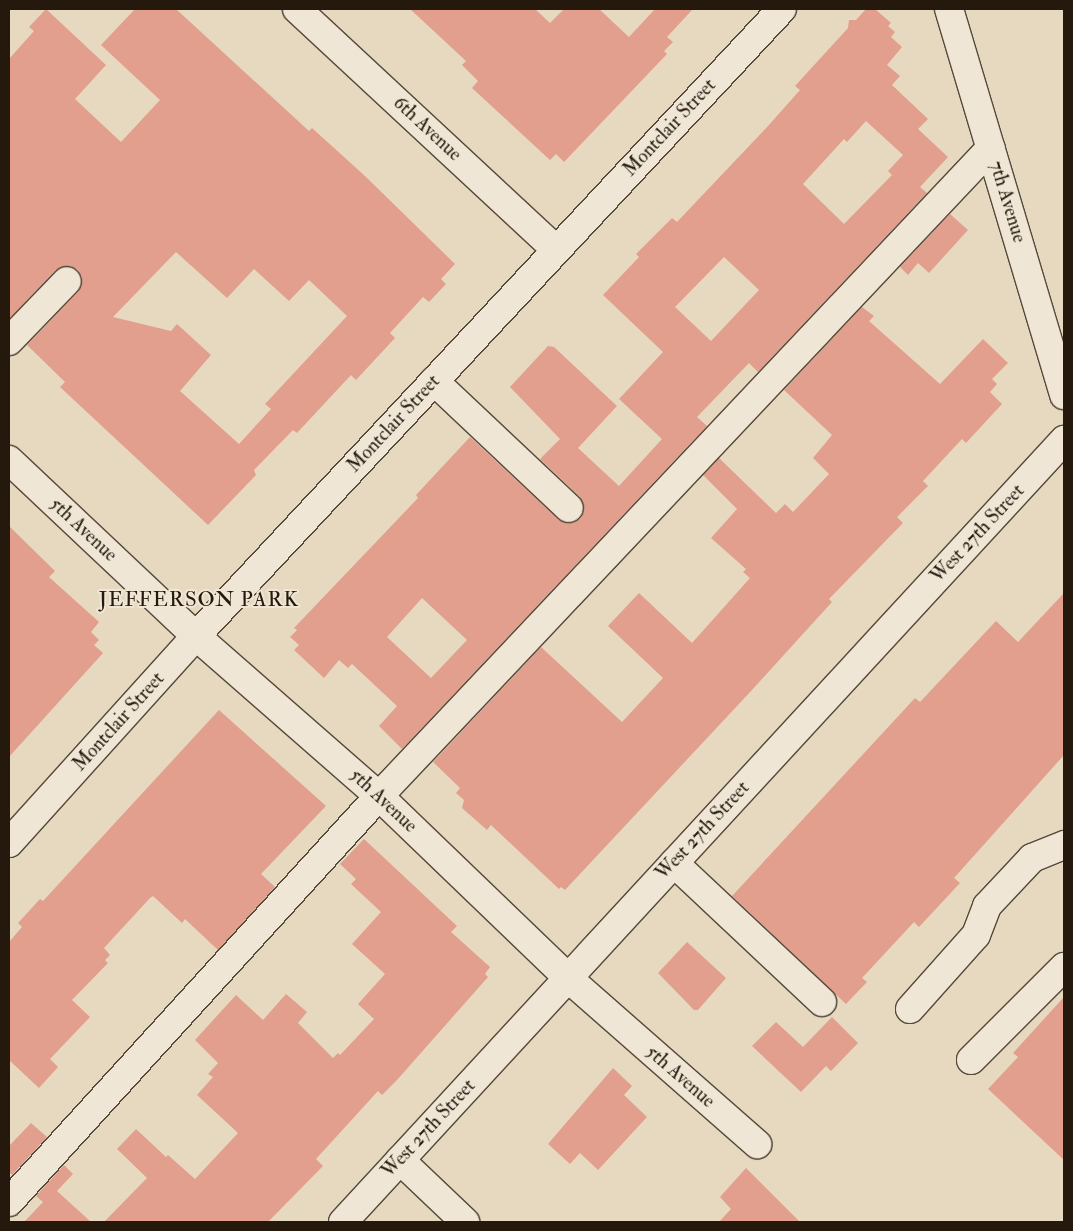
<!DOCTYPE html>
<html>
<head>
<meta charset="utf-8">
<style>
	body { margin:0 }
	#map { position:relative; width:1073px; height:1231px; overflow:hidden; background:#e7d9c0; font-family:"IM FELL Double Pica",serif }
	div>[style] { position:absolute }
	.building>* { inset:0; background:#e29f8d }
	.roads { filter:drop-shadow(1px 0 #554939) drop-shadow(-1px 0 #554939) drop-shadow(0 1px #554939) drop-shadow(0 -1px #554939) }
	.minor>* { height:28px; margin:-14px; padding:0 14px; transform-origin:14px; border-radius:14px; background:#efe6d6 }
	span { translate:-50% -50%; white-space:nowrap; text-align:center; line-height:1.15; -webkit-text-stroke:4px #efe6d6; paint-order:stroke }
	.street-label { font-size:19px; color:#24190c }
	.quarter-label { font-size:21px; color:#24190c; letter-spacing:1px }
	.frame { position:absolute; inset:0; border:10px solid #24190c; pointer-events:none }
</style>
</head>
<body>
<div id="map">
	<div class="building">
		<div style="clip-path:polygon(evenodd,46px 9px,106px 65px,75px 99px,121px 142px,160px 100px,101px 45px,135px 9px,176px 9px,309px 131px,312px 128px,365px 176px,455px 264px,441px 279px,446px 284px,429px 302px,423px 297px,390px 333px,395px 338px,356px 380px,351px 375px,297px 433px,293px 430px,254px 470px,256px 475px,208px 525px,60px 387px,65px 382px,27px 345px,79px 291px,82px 277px,78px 270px,70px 266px,56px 270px,9px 319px,9px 59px,34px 31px,29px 27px,46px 9px,176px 252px,227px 298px,254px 269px,289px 301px,309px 280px,347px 316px,265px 404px,271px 409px,239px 444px,180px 391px,211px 355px,177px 324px,171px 331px,113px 317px,176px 252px)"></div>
		<div style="clip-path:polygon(410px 9px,535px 9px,550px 23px,564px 9px,599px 9px,629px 37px,655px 9px,693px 9px,667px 37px,673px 42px,664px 51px,667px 54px,564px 162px,556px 154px,550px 160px,472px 88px,478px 81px,462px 65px,466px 61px)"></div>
		<div style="clip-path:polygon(evenodd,866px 9px,875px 9px,891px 23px,888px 26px,895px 32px,891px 37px,902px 47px,887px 65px,900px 76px,892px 85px,928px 119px,918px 129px,948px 157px,920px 187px,927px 193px,758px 372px,749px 363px,697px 417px,707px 426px,402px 749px,379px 726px,397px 706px,352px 664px,348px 668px,339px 660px,324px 678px,294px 650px,299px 645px,290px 637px,297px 630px,294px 628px,418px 498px,416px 495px,470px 437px,559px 520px,573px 523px,581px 518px,584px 511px,580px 497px,540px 459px,560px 439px,510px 387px,548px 346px,554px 347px,617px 406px,578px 448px,619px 486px,662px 439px,619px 399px,663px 352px,603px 295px,639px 257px,636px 254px,672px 218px,677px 222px,768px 126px,800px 90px,795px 86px,848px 28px,849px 20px,856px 20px,866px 9px,866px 121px,903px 155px,888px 171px,892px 175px,844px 224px,803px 184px,844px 139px,847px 142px,866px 121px,866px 9px,724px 257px,759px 290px,711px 341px,675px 307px,724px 257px,866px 9px,422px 598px,467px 640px,431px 678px,387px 637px,422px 598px)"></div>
		<div style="clip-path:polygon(950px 214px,968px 230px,929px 273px,918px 263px,908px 275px,900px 267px)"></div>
		<div style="clip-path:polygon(862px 307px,874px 316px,869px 321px,940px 384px,983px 339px,1008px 363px,992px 379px,997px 384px,990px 392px,1002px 404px,966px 443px,962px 439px,923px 481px,928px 486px,897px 517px,903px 523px,829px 599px,832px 602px,752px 690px,565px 890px,561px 887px,559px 889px,491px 825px,487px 830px,462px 808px,464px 800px,456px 793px,460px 788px,433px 762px,541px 647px,622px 722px,663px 678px,608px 626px,639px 593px,692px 643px,750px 578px,743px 572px,746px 569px,711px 538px,737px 509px,703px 475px,719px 458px,776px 513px,785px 504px,793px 512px,829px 474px,813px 458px,832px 435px,784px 390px)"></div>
		<div style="clip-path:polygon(9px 526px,55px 571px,49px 577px,99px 622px,91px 632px,99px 640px,94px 645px,103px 653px,9px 757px)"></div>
		<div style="clip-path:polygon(1064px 593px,1064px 755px,954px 878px,960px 883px,919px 927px,914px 922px,862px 978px,867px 982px,846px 1004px,732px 896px,915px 698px,920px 702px,996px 621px,1018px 642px)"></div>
		<div style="clip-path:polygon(219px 710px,326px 806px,261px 874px,275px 887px,218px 950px,185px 919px,182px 923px,153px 896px,150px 898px,104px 948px,110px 955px,105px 960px,108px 963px,72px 1000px,90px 1017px,50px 1059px,58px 1067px,39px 1088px,9px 1060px,9px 942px,22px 927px,18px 923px,40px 899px,43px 901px)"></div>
		<div style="clip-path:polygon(364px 839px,457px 926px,451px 932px,490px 967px,485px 974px,488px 977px,397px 1080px,382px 1095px,378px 1091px,316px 1159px,323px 1166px,268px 1222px,104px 1222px,147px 1178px,117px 1149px,136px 1129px,166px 1157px,168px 1155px,195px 1179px,238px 1133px,197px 1095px,213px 1077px,208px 1074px,218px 1063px,195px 1040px,236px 995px,263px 1020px,286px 994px,307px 1012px,298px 1023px,333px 1058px,338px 1053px,340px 1055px,374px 1019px,358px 1004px,385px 974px,352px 944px,381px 912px,351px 884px,356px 879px,340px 864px)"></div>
		<div style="clip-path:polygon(687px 942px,726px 978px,698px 1010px,694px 1010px,658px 973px)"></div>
		<div style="clip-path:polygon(1064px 997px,1064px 1160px,988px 1089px,1018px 1057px,1013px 1053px)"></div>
		<div style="clip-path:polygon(832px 1017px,858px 1043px,831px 1071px,826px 1066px,801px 1092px,752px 1046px,776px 1022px,803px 1047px)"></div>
		<div style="clip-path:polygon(613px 1068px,632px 1086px,624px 1095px,647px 1117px,598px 1170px,580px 1153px,570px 1164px,548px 1144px)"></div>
		<div style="clip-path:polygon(31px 1123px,47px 1137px,12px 1175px,9px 1172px,9px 1146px)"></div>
		<div style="clip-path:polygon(64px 1165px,73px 1174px,57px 1191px,91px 1222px,24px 1222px,43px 1202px,36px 1196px)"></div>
		<div style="clip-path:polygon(746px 1168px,800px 1222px,719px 1222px,731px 1209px,720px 1197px)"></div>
	</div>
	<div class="roads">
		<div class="minor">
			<div style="left:297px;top:9px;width:354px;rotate:42.9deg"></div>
			<div style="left:949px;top:9px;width:403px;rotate:73.4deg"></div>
			<div style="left:9px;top:341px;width:83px;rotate:-46deg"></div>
			<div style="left:434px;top:381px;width:185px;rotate:43.3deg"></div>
			<div style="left:9px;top:460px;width:257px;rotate:43.3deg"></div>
			<div style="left:196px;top:636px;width:243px;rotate:41.2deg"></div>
			<div style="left:379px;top:796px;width:262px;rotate:43.9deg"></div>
			<div style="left:568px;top:978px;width:252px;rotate:41.3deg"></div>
			<div style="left:9px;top:843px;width:279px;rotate:-47.9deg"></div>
			<div style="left:196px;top:636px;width:858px;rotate:-46.94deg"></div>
			<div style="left:674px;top:863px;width:203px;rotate:43.2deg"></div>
			<div style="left:910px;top:1009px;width:99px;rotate:-48.3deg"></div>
			<div style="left:976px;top:935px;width:31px;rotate:-69deg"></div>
			<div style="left:987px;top:906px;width:66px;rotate:-46.8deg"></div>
			<div style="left:1032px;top:858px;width:35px;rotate:-22deg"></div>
			<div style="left:971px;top:1060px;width:132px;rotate:-45deg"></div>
			<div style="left:400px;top:1160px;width:90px;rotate:43.6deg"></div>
			<div style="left:9px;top:1202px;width:549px;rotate:-47.66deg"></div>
			<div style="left:379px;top:796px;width:891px;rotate:-46.64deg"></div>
			<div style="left:343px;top:1222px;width:1064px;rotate:-47.32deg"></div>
		</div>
	</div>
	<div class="street-label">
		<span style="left:670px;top:128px;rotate:-47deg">Montclair Street</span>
		<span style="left:427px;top:129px;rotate:43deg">6th Avenue</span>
		<span style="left:1007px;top:202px;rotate:73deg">7th Avenue</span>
		<span style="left:394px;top:424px;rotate:-47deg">Montclair Street</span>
		<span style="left:83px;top:530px;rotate:43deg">5th Avenue</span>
		<span style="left:978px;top:534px;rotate:-47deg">West 27th Street</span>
		<span style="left:119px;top:722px;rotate:-48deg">Montclair Street</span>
		<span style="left:383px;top:801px;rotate:43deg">5th Avenue</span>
		<span style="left:703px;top:831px;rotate:-47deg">West 27th Street</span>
		<span style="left:680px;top:1077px;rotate:41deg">5th Avenue</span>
		<span style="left:429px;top:1129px;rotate:-47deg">West 27th Street</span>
	</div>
	<div class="quarter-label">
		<span style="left:199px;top:600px">JEFFERSON PARK</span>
	</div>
	<div class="frame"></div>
</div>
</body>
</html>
